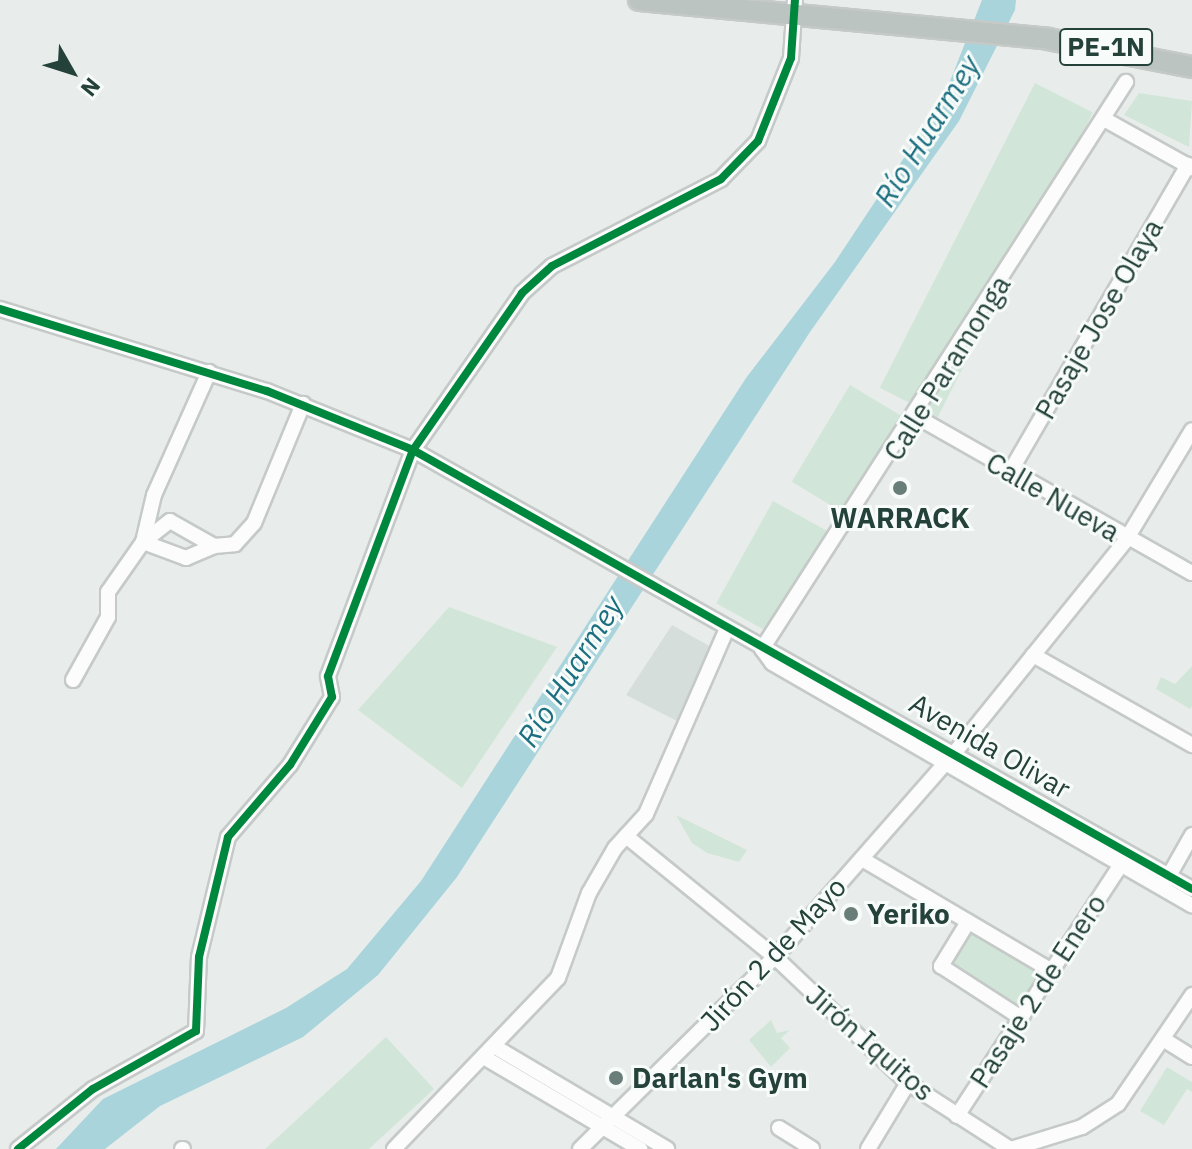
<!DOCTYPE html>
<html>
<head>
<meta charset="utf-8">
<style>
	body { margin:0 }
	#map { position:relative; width:1192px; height:1149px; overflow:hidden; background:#e8edeb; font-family:"IBM Plex Sans",sans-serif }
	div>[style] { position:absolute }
	.built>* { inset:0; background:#d6dedb }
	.green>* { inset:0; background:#d1e6d8; transform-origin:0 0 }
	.water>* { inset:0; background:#a9d4db }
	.roads { filter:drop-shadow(2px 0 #c5cac8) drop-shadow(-2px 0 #c5cac8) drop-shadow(0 2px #c5cac8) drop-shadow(0 -2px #c5cac8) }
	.minor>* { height:14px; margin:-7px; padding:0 7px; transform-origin:7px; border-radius:7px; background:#fcfcfc }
	.highway>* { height:20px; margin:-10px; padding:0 10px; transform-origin:10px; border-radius:10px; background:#bcc4c2 }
	.cycleway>* { height:8px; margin:-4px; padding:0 4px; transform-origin:4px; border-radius:4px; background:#00873e }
	.dots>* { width:22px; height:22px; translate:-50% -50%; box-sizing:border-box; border:4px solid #f7fbf9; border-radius:50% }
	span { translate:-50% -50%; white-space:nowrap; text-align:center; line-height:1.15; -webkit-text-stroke:6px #f7fbf9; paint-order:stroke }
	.shield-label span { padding:2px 6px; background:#f7fbf9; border:2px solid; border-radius:6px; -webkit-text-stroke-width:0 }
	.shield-label { font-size:26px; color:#24423a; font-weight:700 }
	.street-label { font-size:28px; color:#24423a }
	.poi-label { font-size:28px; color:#24423a; font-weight:700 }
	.left { translate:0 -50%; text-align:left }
	.water-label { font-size:30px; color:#1c6f80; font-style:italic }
	.north { position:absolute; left:32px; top:32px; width:80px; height:80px; -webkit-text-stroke:6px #f7fbf9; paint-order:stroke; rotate:129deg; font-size:22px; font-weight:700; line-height:32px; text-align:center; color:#24423a }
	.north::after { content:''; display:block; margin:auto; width:28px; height:36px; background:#24423a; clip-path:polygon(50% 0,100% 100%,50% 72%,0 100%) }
</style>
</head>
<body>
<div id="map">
	<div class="built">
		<div style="clip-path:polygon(672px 625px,711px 647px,677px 721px,626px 695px)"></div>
	</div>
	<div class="green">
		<div style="left:1035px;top:83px;width:65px;height:342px;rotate:27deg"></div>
		<div style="clip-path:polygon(1139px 93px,1192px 101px,1189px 147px,1124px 115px)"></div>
		<div style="left:850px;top:385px;width:63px;height:113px;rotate:31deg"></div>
		<div style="left:773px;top:501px;width:63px;height:117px;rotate:29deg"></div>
		<div style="clip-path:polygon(449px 607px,557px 647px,462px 788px,358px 710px)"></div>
		<div style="clip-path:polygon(1192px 666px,1192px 707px,1190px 709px,1156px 689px,1161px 677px,1175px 684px)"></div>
		<div style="clip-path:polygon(676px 815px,747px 850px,739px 862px,707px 853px,692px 843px)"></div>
		<div style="left:972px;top:930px;width:84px;height:43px;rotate:29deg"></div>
		<div style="clip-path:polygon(771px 1020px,777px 1033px,790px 1030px,781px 1038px,790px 1048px,771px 1067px,749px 1040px)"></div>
		<div style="clip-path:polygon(386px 1037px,434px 1089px,369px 1149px,265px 1149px)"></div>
		<div style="clip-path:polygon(1167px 1067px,1192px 1082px,1192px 1092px,1187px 1089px,1164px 1125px,1140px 1111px)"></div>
	</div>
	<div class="water">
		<div style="clip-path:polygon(982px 0,1016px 0,1015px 10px,959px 121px,810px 332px,457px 877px,378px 975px,303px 1037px,160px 1106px,105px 1149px,56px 1149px,103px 1099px,286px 1008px,347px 969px,421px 881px,746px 378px,835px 262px,943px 99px)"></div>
	</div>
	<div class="roads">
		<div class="minor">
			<div style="left:1104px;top:119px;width:101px;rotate:29.1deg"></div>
			<div style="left:0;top:309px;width:279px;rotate:17.1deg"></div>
			<div style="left:267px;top:391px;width:157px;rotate:22deg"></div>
			<div style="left:413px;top:450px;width:894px;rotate:29.4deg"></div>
			<div style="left:917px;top:417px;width:316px;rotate:29.6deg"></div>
			<div style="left:1010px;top:472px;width:355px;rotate:-59.9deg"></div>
			<div style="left:143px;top:542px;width:34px;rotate:-38deg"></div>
			<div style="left:170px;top:521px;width:51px;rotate:29.6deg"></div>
			<div style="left:214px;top:546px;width:21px;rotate:-5deg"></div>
			<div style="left:235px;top:544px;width:28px;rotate:-48deg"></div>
			<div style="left:254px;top:523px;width:129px;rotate:-67.6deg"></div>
			<div style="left:143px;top:542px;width:48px;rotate:-76.8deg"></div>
			<div style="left:154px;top:495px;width:135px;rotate:-65.9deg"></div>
			<div style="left:762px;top:649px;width:674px;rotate:-57.3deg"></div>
			<div style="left:762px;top:649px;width:17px;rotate:54deg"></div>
			<div style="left:772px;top:663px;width:485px;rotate:30deg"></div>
			<div style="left:1033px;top:655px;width:183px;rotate:29.5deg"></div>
			<div style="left:73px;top:680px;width:72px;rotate:-60.9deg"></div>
			<div style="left:108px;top:617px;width:25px;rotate:-90deg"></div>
			<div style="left:108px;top:592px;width:61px;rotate:-55deg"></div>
			<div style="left:143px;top:542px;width:46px;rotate:20.4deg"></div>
			<div style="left:186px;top:558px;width:30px;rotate:-23deg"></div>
			<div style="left:626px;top:836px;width:192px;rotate:39.1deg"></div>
			<div style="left:775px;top:957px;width:183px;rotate:43.5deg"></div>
			<div style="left:908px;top:1083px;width:121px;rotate:32.9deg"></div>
			<div style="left:862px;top:859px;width:221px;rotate:30.5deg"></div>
			<div style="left:1166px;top:881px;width:53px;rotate:-60.5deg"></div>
			<div style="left:968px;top:922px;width:52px;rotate:121.5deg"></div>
			<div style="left:941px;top:966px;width:95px;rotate:33deg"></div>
			<div style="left:1163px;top:1039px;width:34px;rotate:32deg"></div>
			<div style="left:497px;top:1048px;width:198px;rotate:30.7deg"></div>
			<div style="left:487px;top:1059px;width:178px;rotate:30.5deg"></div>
			<div style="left:957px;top:1116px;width:298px;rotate:-56.9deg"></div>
			<div style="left:779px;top:1128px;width:39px;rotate:32deg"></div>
			<div style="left:18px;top:1149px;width:96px;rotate:-38.7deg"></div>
			<div style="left:93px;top:1089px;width:118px;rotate:-29.4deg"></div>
			<div style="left:196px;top:1031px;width:74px;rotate:-87.7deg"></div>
			<div style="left:199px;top:957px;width:123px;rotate:-76.4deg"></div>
			<div style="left:228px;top:837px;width:95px;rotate:-49.3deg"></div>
			<div style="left:290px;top:765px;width:80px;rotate:-58.3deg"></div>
			<div style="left:332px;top:697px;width:21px;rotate:-101deg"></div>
			<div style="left:328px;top:676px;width:241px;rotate:-69.4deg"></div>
			<div style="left:413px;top:450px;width:191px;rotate:-55.2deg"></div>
			<div style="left:522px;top:293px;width:40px;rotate:-42deg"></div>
			<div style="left:552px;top:266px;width:190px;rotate:-27.2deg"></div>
			<div style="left:721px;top:179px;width:53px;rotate:-45.8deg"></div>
			<div style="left:758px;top:141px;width:89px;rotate:-68.3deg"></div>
			<div style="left:791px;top:58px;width:58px;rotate:-86.1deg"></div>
			<div style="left:182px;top:1149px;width:1px"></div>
			<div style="left:394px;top:1149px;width:237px;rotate:-46.2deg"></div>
			<div style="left:558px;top:978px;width:90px;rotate:-70deg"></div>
			<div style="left:589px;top:893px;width:52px;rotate:-60deg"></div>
			<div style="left:615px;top:848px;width:46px;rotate:-47.6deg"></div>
			<div style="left:646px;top:814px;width:202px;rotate:-66.4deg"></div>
			<div style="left:580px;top:1149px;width:274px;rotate:-44.6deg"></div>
			<div style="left:775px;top:957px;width:274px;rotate:-48.7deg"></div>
			<div style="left:956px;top:751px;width:271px;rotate:-51.1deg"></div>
			<div style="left:1126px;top:540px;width:128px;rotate:-59deg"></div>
			<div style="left:868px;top:1149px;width:77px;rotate:-58.8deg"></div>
			<div style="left:1011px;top:1149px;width:74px;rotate:-17.2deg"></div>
			<div style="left:1082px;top:1127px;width:43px;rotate:-32.6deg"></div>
			<div style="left:1118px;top:1104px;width:132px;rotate:-55.8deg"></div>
		</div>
		<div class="highway">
			<div style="left:639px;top:0;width:411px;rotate:5.4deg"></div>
			<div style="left:1048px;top:39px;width:147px;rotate:11deg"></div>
		</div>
	</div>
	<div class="cycleway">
		<div style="left:0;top:309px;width:279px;rotate:17.1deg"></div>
		<div style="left:267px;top:391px;width:157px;rotate:22deg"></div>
		<div style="left:413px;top:450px;width:894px;rotate:29.4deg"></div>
		<div style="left:18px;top:1149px;width:96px;rotate:-38.7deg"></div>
		<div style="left:93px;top:1089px;width:118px;rotate:-29.4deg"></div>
		<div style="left:196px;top:1031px;width:74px;rotate:-87.7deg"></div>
		<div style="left:199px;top:957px;width:123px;rotate:-76.4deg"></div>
		<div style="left:228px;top:837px;width:95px;rotate:-49.3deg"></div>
		<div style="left:290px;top:765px;width:80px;rotate:-58.3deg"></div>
		<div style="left:332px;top:697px;width:21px;rotate:-101deg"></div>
		<div style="left:328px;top:676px;width:241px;rotate:-69.4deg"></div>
		<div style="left:413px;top:450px;width:191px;rotate:-55.2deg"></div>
		<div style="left:522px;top:293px;width:40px;rotate:-42deg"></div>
		<div style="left:552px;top:266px;width:190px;rotate:-27.2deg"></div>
		<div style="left:721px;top:179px;width:53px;rotate:-45.8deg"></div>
		<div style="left:758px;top:141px;width:89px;rotate:-68.3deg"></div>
		<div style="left:791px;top:58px;width:58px;rotate:-86.1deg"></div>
	</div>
	<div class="dots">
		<div style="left:900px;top:488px;background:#697e78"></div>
		<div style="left:851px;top:914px;background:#697e78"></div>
		<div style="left:616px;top:1078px;background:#697e78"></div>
	</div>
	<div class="shield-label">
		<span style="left:1106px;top:47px">PE-1N</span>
	</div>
	<div class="street-label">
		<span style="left:1099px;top:319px;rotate:-60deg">Pasaje Jose Olaya</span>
		<span style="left:947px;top:368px;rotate:-58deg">Calle Paramonga</span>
		<span style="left:1053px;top:497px;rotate:30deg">Calle Nueva</span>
		<span style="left:990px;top:746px;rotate:30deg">Avenida Olivar</span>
		<span style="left:773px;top:954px;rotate:-47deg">Jirón 2 de Mayo</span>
		<span style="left:1038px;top:991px;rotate:-57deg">Pasaje 2 de Enero</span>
		<span style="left:870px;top:1043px;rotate:41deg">Jirón Iquitos</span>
	</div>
	<div class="poi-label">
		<span style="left:900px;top:518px">WARRACK</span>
		<span class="left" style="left:867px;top:914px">Yeriko</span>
		<span class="left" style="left:632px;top:1078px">Darlan's Gym</span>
	</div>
	<div class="water-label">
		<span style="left:927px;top:131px;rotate:-58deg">Río Huarmey</span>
		<span style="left:570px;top:671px;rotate:-58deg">Río Huarmey</span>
	</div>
	<div class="north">N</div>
</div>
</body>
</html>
